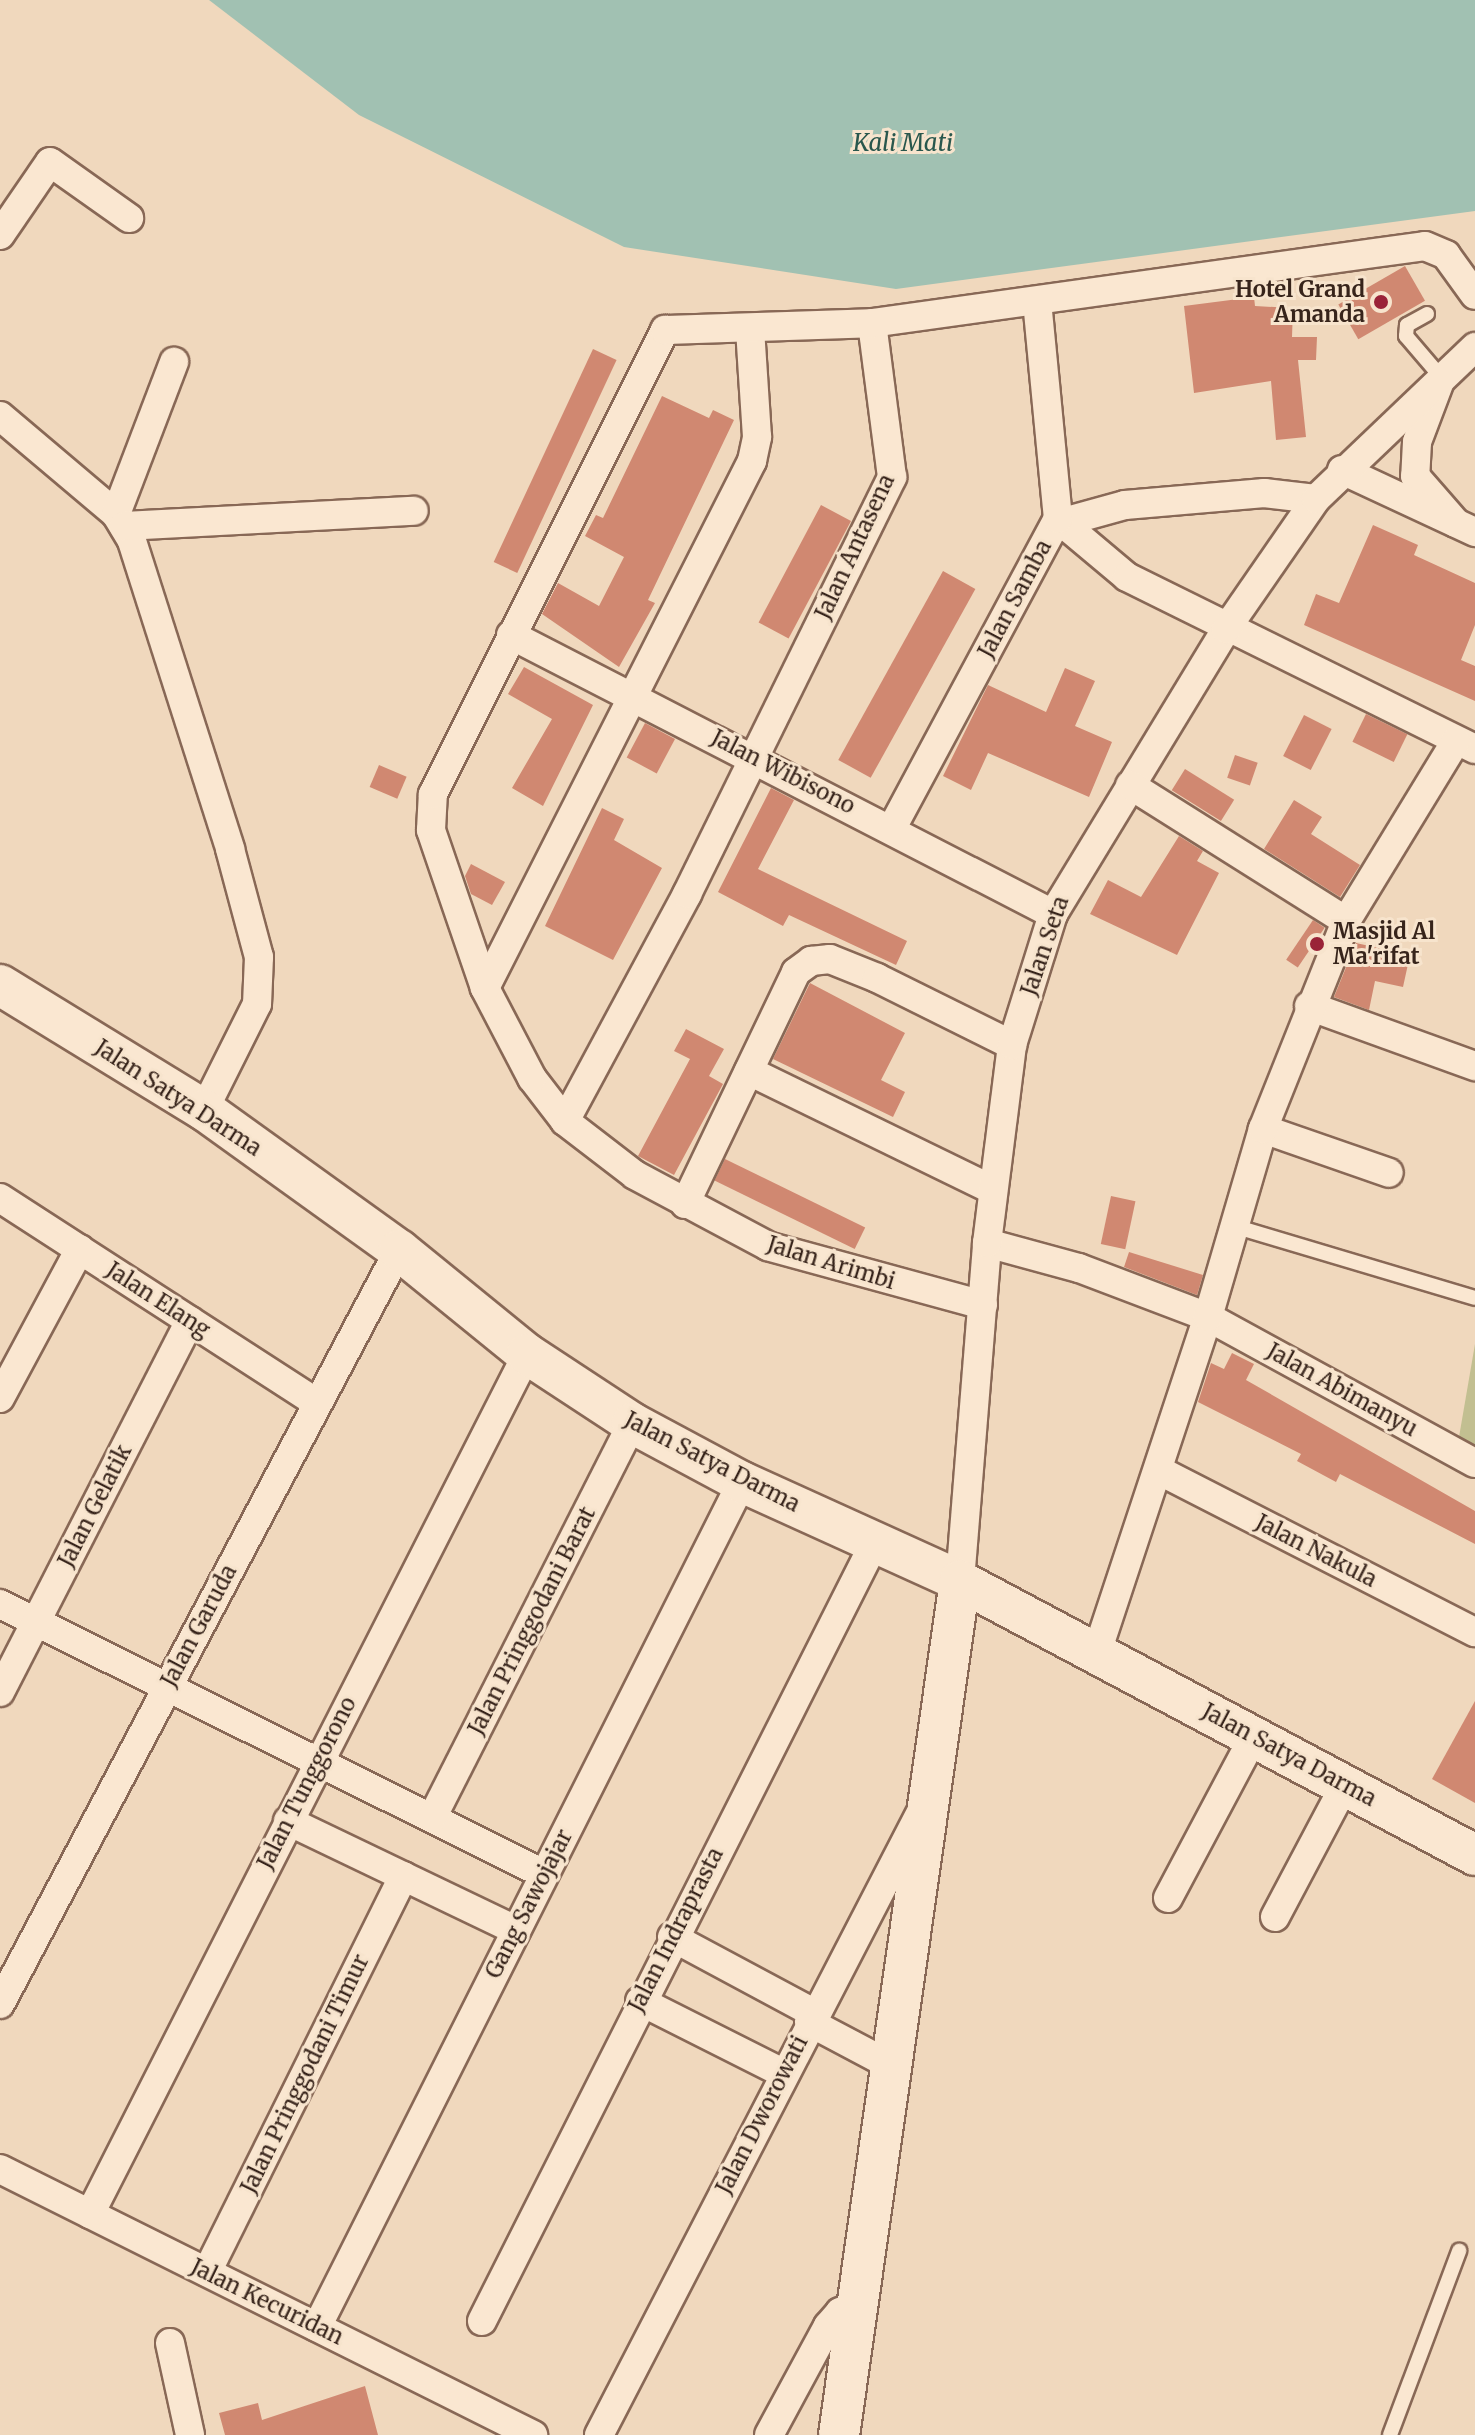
<!DOCTYPE html>
<html>
<head>
<meta charset="utf-8">
<style>
	body { margin:0 }
	#map { position:relative; width:1475px; height:2435px; overflow:hidden; background:#f0d8bd; font-family:Merriweather,serif }
	div>[style] { position:absolute }
	.cemetery>* { inset:0; background:#c2bf91 }
	.water>* { inset:0; background:#a1c1b2 }
	.building>* { inset:0; background:#d08871; transform-origin:0 0 }
	.roads { filter:drop-shadow(2px 0 #886856) drop-shadow(-2px 0 #886856) drop-shadow(0 2px #886856) drop-shadow(0 -2px #886856) }
	.lane>* { height:14px; margin:-7px; padding:0 7px; transform-origin:7px; border-radius:7px; background:#fae7d1 }
	.street>* { height:28px; margin:-14px; padding:0 14px; transform-origin:14px; border-radius:14px; background:#fae7d1 }
	.secondary>* { height:40px; margin:-20px; padding:0 20px; transform-origin:20px; border-radius:20px; background:#fae7d1 }
	.dots>* { width:22px; height:22px; translate:-50% -50%; box-sizing:border-box; border:4px solid #f7e4cd; border-radius:50% }
	span { translate:-50% -50%; white-space:nowrap; text-align:center; line-height:1.15; -webkit-text-stroke:6px #f7e4cd; paint-order:stroke }
	.poi-label { font-size:22px; color:#37241b; font-weight:700 }
	.right { translate:-100% -50%; text-align:right }
	.left { translate:0 -50%; text-align:left }
	.street-label { font-size:22px; color:#37241b }
	.water-label { font-size:24px; color:#29574d; font-style:italic }
</style>
</head>
<body>
<div id="map">
	<div class="cemetery">
		<div style="clip-path:polygon(1475px 1344px,1475px 1447px,1459px 1437px)"></div>
	</div>
	<div class="water">
		<div style="clip-path:polygon(209px 0,1475px 0,1475px 211px,896px 289px,624px 247px,359px 115px)"></div>
	</div>
	<div class="building">
		<div style="left:1405px;top:266px;width:40px;height:77px;rotate:60deg"></div>
		<div style="clip-path:polygon(1254px 297px,1255px 306px,1293px 308px,1292px 337px,1317px 337px,1316px 360px,1298px 360px,1306px 437px,1276px 440px,1271px 381px,1194px 393px,1184px 306px)"></div>
		<div style="left:593px;top:349px;width:26px;height:235px;rotate:25deg"></div>
		<div style="clip-path:polygon(662px 396px,709px 418px,713px 410px,734px 420px,648px 600px,655px 603px,619px 667px,542px 614px,558px 583px,599px 606px,624px 557px,585px 536px,596px 515px,603px 518px)"></div>
		<div style="left:821px;top:505px;width:34px;height:133px;rotate:28deg"></div>
		<div style="clip-path:polygon(1373px 525px,1418px 545px,1414px 555px,1475px 583px,1475px 625px,1461px 660px,1475px 666px,1475px 701px,1304px 625px,1316px 594px,1339px 603px)"></div>
		<div style="left:943px;top:571px;width:37px;height:216px;rotate:29deg"></div>
		<div style="clip-path:polygon(524px 667px,593px 705px,543px 806px,512px 788px,552px 719px,508px 694px)"></div>
		<div style="clip-path:polygon(1065px 668px,1095px 681px,1075px 726px,1112px 742px,1089px 797px,988px 753px,971px 790px,943px 776px,988px 685px,1046px 712px)"></div>
		<div style="left:1366px;top:714px;width:46px;height:31px;rotate:26deg"></div>
		<div style="left:1304px;top:715px;width:31px;height:46px;rotate:27deg"></div>
		<div style="left:645px;top:723px;width:34px;height:39px;rotate:28deg"></div>
		<div style="left:1235px;top:755px;width:24px;height:24px;rotate:19deg"></div>
		<div style="left:379px;top:765px;width:30px;height:24px;rotate:23deg"></div>
		<div style="left:1185px;top:769px;width:58px;height:25px;rotate:32deg"></div>
		<div style="clip-path:polygon(771px 788px,794px 800px,758px 869px,907px 941px,896px 965px,789px 915px,783px 926px,718px 892px)"></div>
		<div style="clip-path:polygon(1294px 800px,1322px 817px,1311px 834px,1360px 865px,1340px 897px,1264px 849px)"></div>
		<div style="clip-path:polygon(602px 808px,624px 819px,614px 840px,662px 868px,613px 960px,545px 926px)"></div>
		<div style="clip-path:polygon(1179px 836px,1203px 851px,1197px 861px,1219px 873px,1177px 955px,1090px 914px,1108px 880px,1141px 897px)"></div>
		<div style="clip-path:polygon(471px 864px,505px 882px,492px 905px,471px 894px,465px 876px)"></div>
		<div style="left:1313px;top:920px;width:14px;height:48px;rotate:34deg"></div>
		<div style="clip-path:polygon(1356px 943px,1410px 955px,1403px 987px,1375px 981px,1369px 1010px,1334px 997px)"></div>
		<div style="clip-path:polygon(810px 983px,905px 1033px,881px 1080px,905px 1092px,893px 1117px,773px 1059px)"></div>
		<div style="clip-path:polygon(686px 1029px,724px 1049px,709px 1076px,723px 1084px,674px 1175px,638px 1156px,690px 1059px,674px 1051px)"></div>
		<div style="left:725px;top:1159px;width:156px;height:24px;rotate:26deg"></div>
		<div style="left:1111px;top:1196px;width:25px;height:49px;rotate:12deg"></div>
		<div style="clip-path:polygon(1129px 1252px,1203px 1275px,1197px 1295px,1124px 1267px)"></div>
		<div style="clip-path:polygon(1232px 1353px,1254px 1364px,1246px 1380px,1475px 1511px,1475px 1544px,1340px 1474px,1336px 1482px,1297px 1461px,1301px 1454px,1198px 1402px,1211px 1363px,1224px 1369px)"></div>
		<div style="clip-path:polygon(1475px 1701px,1475px 1803px,1432px 1779px)"></div>
		<div style="clip-path:polygon(365px 2386px,378px 2435px,225px 2435px,219px 2413px,258px 2403px,262px 2420px)"></div>
	</div>
	<div class="roads">
		<div class="lane">
			<div style="left:1427px;top:314px;width:23px;rotate:151deg"></div>
			<div style="left:1407px;top:325px;width:11px;rotate:95deg"></div>
			<div style="left:1406px;top:336px;width:54px;rotate:49.5deg"></div>
			<div style="left:1237px;top:1227px;width:248px;rotate:16.6deg"></div>
			<div style="left:1390px;top:2435px;width:197px;rotate:-69.4deg"></div>
		</div>
		<div class="street">
			<div style="left:0;top:235px;width:88px;rotate:-55.6deg"></div>
			<div style="left:50px;top:162px;width:97px;rotate:35.3deg"></div>
			<div style="left:1440px;top:381px;width:65px;rotate:110.7deg"></div>
			<div style="left:1417px;top:442px;width:34px;rotate:93deg"></div>
			<div style="left:1415px;top:476px;width:62px;rotate:48.9deg"></div>
			<div style="left:0;top:416px;width:152px;rotate:40.2deg"></div>
			<div style="left:116px;top:514px;width:31px;rotate:59deg"></div>
			<div style="left:132px;top:541px;width:323px;rotate:72.3deg"></div>
			<div style="left:230px;top:849px;width:112px;rotate:75deg"></div>
			<div style="left:259px;top:957px;width:47px;rotate:92.4deg"></div>
			<div style="left:257px;top:1004px;width:119px;rotate:116.6deg"></div>
			<div style="left:1342px;top:470px;width:147px;rotate:25deg"></div>
			<div style="left:116px;top:514px;width:163px;rotate:-69.1deg"></div>
			<div style="left:1058px;top:519px;width:90px;rotate:40deg"></div>
			<div style="left:1127px;top:577px;width:388px;rotate:26.3deg"></div>
			<div style="left:1067px;top:521px;width:60px;rotate:-15.4deg"></div>
			<div style="left:1125px;top:505px;width:140px;rotate:-4.9deg"></div>
			<div style="left:1264px;top:493px;width:52px;rotate:6.6deg"></div>
			<div style="left:124px;top:526px;width:290px;rotate:-3deg"></div>
			<div style="left:511px;top:635px;width:610px;rotate:27.24deg"></div>
			<div style="left:892px;top:828px;width:351px;rotate:-61.8deg"></div>
			<div style="left:1058px;top:519px;width:218px;rotate:-95.5deg"></div>
			<div style="left:1346px;top:921px;width:211px;rotate:-58.6deg"></div>
			<div style="left:485px;top:988px;width:591px;rotate:-63.13deg"></div>
			<div style="left:752px;top:461px;width:25px;rotate:-78deg"></div>
			<div style="left:757px;top:437px;width:108px;rotate:-93.7deg"></div>
			<div style="left:1309px;top:1006px;width:177px;rotate:19.9deg"></div>
			<div style="left:749px;top:1071px;width:271px;rotate:26deg"></div>
			<div style="left:565px;top:1121px;width:258px;rotate:-61.7deg"></div>
			<div style="left:687px;top:894px;width:465px;rotate:-63.8deg"></div>
			<div style="left:892px;top:477px;width:155px;rotate:-97.4deg"></div>
			<div style="left:1263px;top:1129px;width:133px;rotate:19.2deg"></div>
			<div style="left:0;top:1198px;width:378px;rotate:32.9deg"></div>
			<div style="left:685px;top:1204px;width:257px;rotate:-64.4deg"></div>
			<div style="left:796px;top:972px;width:19px;rotate:-36deg"></div>
			<div style="left:811px;top:961px;width:19px;rotate:-6deg"></div>
			<div style="left:830px;top:959px;width:51px;rotate:22deg"></div>
			<div style="left:877px;top:978px;width:151px;rotate:26.4deg"></div>
			<div style="left:987px;top:1243px;width:95px;rotate:15.2deg"></div>
			<div style="left:1079px;top:1268px;width:138px;rotate:20.8deg"></div>
			<div style="left:1208px;top:1317px;width:304px;rotate:28.7deg"></div>
			<div style="left:983px;top:1305px;width:223px;rotate:-164.7deg"></div>
			<div style="left:768px;top:1246px;width:151px;rotate:-151.9deg"></div>
			<div style="left:635px;top:1175px;width:88px;rotate:-142.4deg"></div>
			<div style="left:565px;top:1121px;width:54px;rotate:-127.5deg"></div>
			<div style="left:532px;top:1078px;width:102px;rotate:-117.6deg"></div>
			<div style="left:485px;top:988px;width:167px;rotate:-108.9deg"></div>
			<div style="left:431px;top:830px;width:36px;rotate:-87deg"></div>
			<div style="left:433px;top:794px;width:519px;rotate:-63.43deg"></div>
			<div style="left:665px;top:330px;width:207px;rotate:-1.9deg"></div>
			<div style="left:872px;top:323px;width:558px;rotate:-7.93deg"></div>
			<div style="left:1425px;top:246px;width:23px;rotate:23deg"></div>
			<div style="left:1446px;top:255px;width:49px;rotate:54.1deg"></div>
			<div style="left:0;top:1398px;width:169px;rotate:-61.8deg"></div>
			<div style="left:1158px;top:1470px;width:356px;rotate:27.1deg"></div>
			<div style="left:960px;top:1581px;width:339px;rotate:-85.4deg"></div>
			<div style="left:987px;top:1243px;width:200px;rotate:-82.8deg"></div>
			<div style="left:1012px;top:1045px;width:137px;rotate:-72.6deg"></div>
			<div style="left:1053px;top:914px;width:333px;rotate:-58.7deg"></div>
			<div style="left:1226px;top:629px;width:158px;rotate:-55.3deg"></div>
			<div style="left:1316px;top:499px;width:220px;rotate:-43.7deg"></div>
			<div style="left:0;top:1604px;width:607px;rotate:26.4deg"></div>
			<div style="left:1097px;top:1652px;width:353px;rotate:-71.7deg"></div>
			<div style="left:1208px;top:1317px;width:196px;rotate:-73.7deg"></div>
			<div style="left:1263px;top:1129px;width:224px;rotate:-68.2deg"></div>
			<div style="left:1346px;top:921px;width:255px;rotate:-147.8deg"></div>
			<div style="left:0;top:1692px;width:417px;rotate:-62.9deg"></div>
			<div style="left:432px;top:1818px;width:443px;rotate:-63.1deg"></div>
			<div style="left:288px;top:1821px;width:253px;rotate:25.6deg"></div>
			<div style="left:1168px;top:1898px;width:183px;rotate:-62deg"></div>
			<div style="left:1275px;top:1917px;width:149px;rotate:-62.1deg"></div>
			<div style="left:672px;top:1937px;width:161px;rotate:28.2deg"></div>
			<div style="left:640px;top:2001px;width:160px;rotate:26.7deg"></div>
			<div style="left:0;top:2004px;width:853px;rotate:-62.11deg"></div>
			<div style="left:809px;top:2022px;width:96px;rotate:27.9deg"></div>
			<div style="left:0;top:2169px;width:596px;rotate:26.52deg"></div>
			<div style="left:90px;top:2214px;width:965px;rotate:-63.06deg"></div>
			<div style="left:207px;top:2272px;width:442px;rotate:-63.6deg"></div>
			<div style="left:482px;top:2321px;width:873px;rotate:-63.23deg"></div>
			<div style="left:317px;top:2327px;width:946px;rotate:-63.3deg"></div>
			<div style="left:170px;top:2343px;width:94px;rotate:77.7deg"></div>
			<div style="left:599px;top:2435px;width:699px;rotate:-62.67deg"></div>
			<div style="left:769px;top:2435px;width:124px;rotate:-61.6deg"></div>
			<div style="left:828px;top:2326px;width:18px;rotate:-49deg"></div>
			<div style="left:840px;top:2312px;width:20px;rotate:-20deg"></div>
		</div>
		<div class="secondary">
			<div style="left:0;top:985px;width:239px;rotate:31.5deg"></div>
			<div style="left:204px;top:1110px;width:240px;rotate:35.7deg"></div>
			<div style="left:399px;top:1250px;width:165px;rotate:39.1deg"></div>
			<div style="left:527px;top:1354px;width:126px;rotate:33.3deg"></div>
			<div style="left:632px;top:1423px;width:125px;rotate:28.2deg"></div>
			<div style="left:742px;top:1482px;width:239px;rotate:24.4deg"></div>
			<div style="left:960px;top:1581px;width:583px;rotate:28.01deg"></div>
			<div style="left:839px;top:2435px;width:863px;rotate:-81.94deg"></div>
		</div>
	</div>
	<div class="dots">
		<div style="left:1381px;top:302px;background:#9a2338"></div>
		<div style="left:1317px;top:944px;background:#9a2338"></div>
	</div>
	<div class="poi-label">
		<span class="right" style="left:1365px;top:302px">Hotel Grand<br>Amanda</span>
		<span class="left" style="left:1333px;top:944px">Masjid Al<br>Ma'rifat</span>
	</div>
	<div class="street-label">
		<span style="left:855px;top:547px;rotate:-65deg">Jalan Antasena</span>
		<span style="left:1015px;top:599px;rotate:-62deg">Jalan Samba</span>
		<span style="left:783px;top:772px;rotate:27deg">Jalan Wibisono</span>
		<span style="left:1045px;top:946px;rotate:-71deg">Jalan Seta</span>
		<span style="left:178px;top:1098px;rotate:33deg">Jalan Satya Darma</span>
		<span style="left:831px;top:1263px;rotate:17deg">Jalan Arimbi</span>
		<span style="left:158px;top:1300px;rotate:33deg">Jalan Elang</span>
		<span style="left:1342px;top:1390px;rotate:29deg">Jalan Abimanyu</span>
		<span style="left:712px;top:1462px;rotate:27deg">Jalan Satya Darma</span>
		<span style="left:95px;top:1506px;rotate:-63deg">Jalan Gelatik</span>
		<span style="left:1316px;top:1551px;rotate:27deg">Jalan Nakula</span>
		<span style="left:532px;top:1621px;rotate:-63deg">Jalan Pringgodani Barat</span>
		<span style="left:199px;top:1626px;rotate:-62deg">Jalan Garuda</span>
		<span style="left:1289px;top:1755px;rotate:28deg">Jalan Satya Darma</span>
		<span style="left:307px;top:1783px;rotate:-63deg">Jalan Tunggorono</span>
		<span style="left:529px;top:1904px;rotate:-63deg">Gang Sawojajar</span>
		<span style="left:676px;top:1930px;rotate:-63deg">Jalan Indraprasta</span>
		<span style="left:305px;top:2074px;rotate:-64deg">Jalan Pringgodani Timur</span>
		<span style="left:762px;top:2115px;rotate:-63deg">Jalan Dworowati</span>
		<span style="left:267px;top:2302px;rotate:26deg">Jalan Kecuridan</span>
	</div>
	<div class="water-label">
		<span style="left:903px;top:143px">Kali Mati</span>
	</div>
</div>
</body>
</html>
